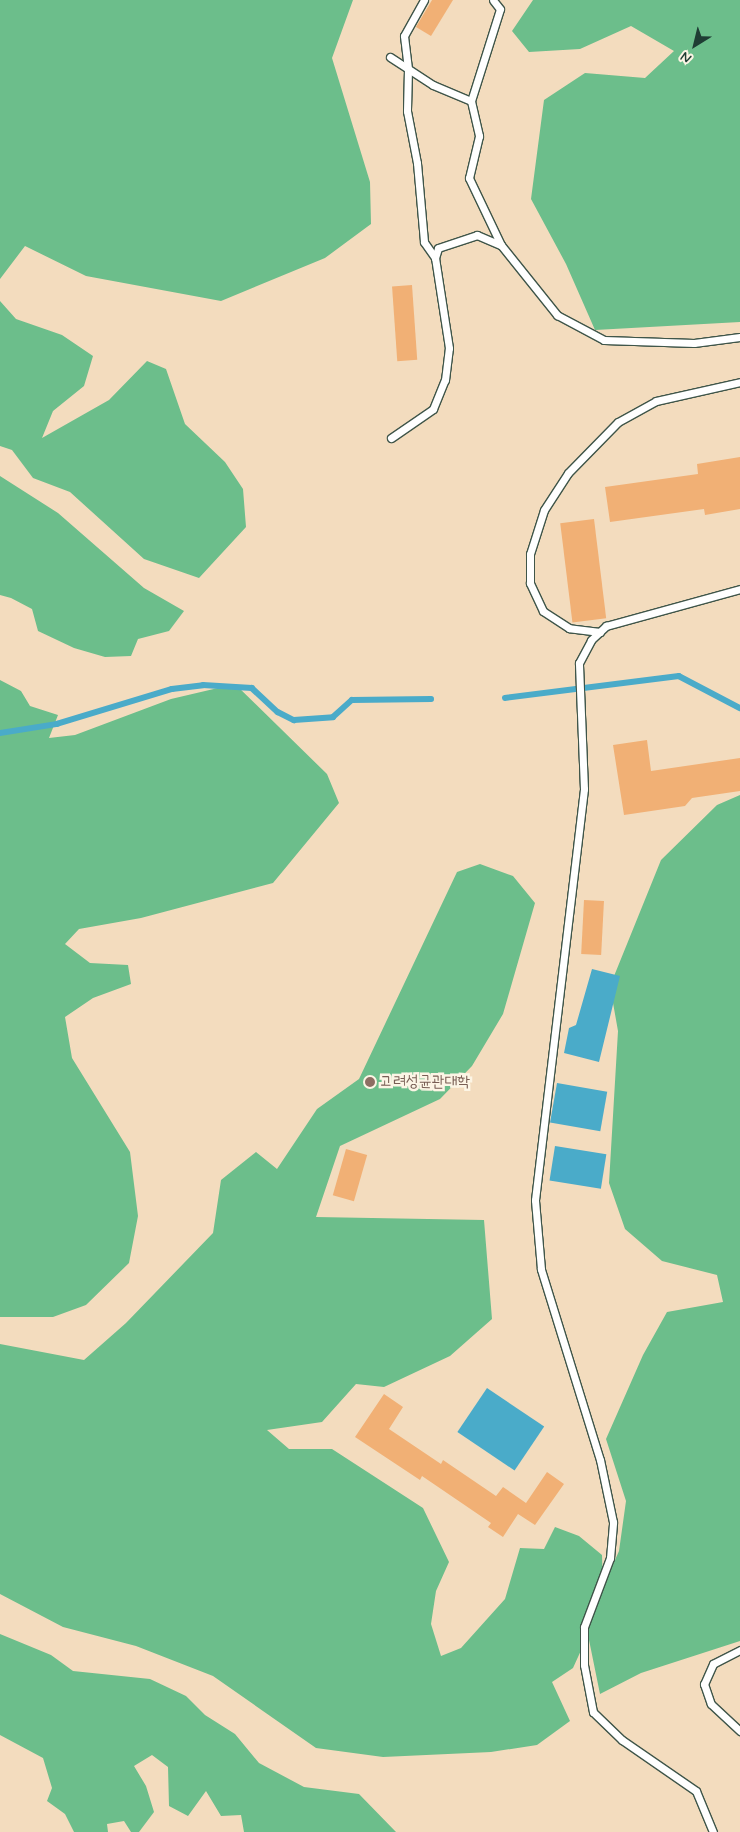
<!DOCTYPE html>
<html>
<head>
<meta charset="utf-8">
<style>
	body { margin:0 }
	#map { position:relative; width:740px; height:1832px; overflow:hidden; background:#f3dcbe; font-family:Mynerve,"Poor Story",sans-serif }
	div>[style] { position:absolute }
	.forest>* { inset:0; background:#6cbe8b }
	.water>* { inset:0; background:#4aabc9; transform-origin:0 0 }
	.stream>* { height:5.5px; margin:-2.75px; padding:0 2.75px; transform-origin:2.75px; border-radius:2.75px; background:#4aabc9 }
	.building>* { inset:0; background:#f1b075; transform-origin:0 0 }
	.roads { filter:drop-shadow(1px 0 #3f5549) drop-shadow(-1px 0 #3f5549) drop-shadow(0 1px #3f5549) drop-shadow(0 -1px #3f5549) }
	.service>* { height:7px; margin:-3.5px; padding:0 3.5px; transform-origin:3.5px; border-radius:3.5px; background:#fff }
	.dots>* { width:14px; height:14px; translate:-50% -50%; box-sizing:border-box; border:2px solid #fcf5e5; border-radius:50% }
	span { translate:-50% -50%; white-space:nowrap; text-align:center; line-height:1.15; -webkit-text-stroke:5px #fcf5e5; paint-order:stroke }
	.education-label { font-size:16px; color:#785e54 }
	.left { translate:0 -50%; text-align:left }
	.north { position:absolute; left:670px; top:20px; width:50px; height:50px; -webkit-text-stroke:4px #fcf5e5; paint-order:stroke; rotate:216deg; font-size:14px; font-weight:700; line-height:20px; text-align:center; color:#1f3d34 }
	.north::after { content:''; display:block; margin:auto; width:18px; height:22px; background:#1f3d34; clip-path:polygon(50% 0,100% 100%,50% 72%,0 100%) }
</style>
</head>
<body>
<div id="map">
	<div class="forest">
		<div style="clip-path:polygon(0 0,353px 0,332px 58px,370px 182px,371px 224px,325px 258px,221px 301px,86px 276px,25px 246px,0 279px)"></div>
		<div style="clip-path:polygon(533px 0,740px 0,740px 322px,595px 330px,566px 264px,531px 199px,544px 100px,585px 73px,645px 78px,674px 51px,631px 26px,580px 49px,529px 52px,512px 31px)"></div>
		<div style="clip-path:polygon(0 301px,16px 319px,62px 335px,93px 356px,84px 386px,53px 411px,42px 438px,109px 400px,147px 361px,166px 369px,185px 424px,225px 462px,243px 489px,246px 527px,199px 578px,144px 559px,70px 492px,33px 478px,12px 450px,0 446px)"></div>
		<div style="clip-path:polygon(0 476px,58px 513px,144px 588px,184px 611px,169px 631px,138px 639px,131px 656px,105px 657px,74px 648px,38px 631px,32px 609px,11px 598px,0 595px)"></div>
		<div style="clip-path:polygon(0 680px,21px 691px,30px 706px,58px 715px,49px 738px,75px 735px,171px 699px,235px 684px,327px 774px,339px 803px,273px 883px,141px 918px,79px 929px,65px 944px,90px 963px,128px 965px,131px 984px,93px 998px,65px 1017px,72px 1058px,130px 1152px,138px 1216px,129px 1263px,86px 1305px,53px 1317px,0 1317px)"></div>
		<div style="clip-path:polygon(740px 795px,740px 1641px,641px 1673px,600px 1694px,588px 1635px,573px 1668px,552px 1682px,570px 1721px,537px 1745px,491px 1752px,383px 1757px,316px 1748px,213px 1676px,136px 1646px,63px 1627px,0 1594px,0 1344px,84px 1360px,126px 1323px,213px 1233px,221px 1180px,256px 1152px,277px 1169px,317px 1109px,359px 1079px,457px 872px,480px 864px,513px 876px,535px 903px,503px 1014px,472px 1066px,440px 1099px,340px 1146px,316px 1217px,484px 1220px,492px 1319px,450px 1356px,384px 1387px,356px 1384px,322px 1422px,267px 1430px,289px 1449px,332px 1449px,423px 1508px,449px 1562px,436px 1591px,431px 1624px,441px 1656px,461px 1648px,505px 1599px,520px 1548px,544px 1549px,555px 1527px,579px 1536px,602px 1555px,603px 1587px,619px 1551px,626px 1501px,606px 1439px,643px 1355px,667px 1312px,723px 1302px,717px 1275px,662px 1261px,625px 1229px,609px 1183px,618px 1031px,610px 986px,661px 860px,717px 805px)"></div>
		<div style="clip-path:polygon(0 1634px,51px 1655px,73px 1671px,150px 1679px,186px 1696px,205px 1715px,235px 1734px,259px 1763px,304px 1787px,359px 1794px,396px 1832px,244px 1832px,241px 1815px,221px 1816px,206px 1791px,188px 1816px,169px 1806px,168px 1767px,152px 1755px,134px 1766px,146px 1786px,154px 1812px,139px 1832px,131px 1832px,124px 1821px,107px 1824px,108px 1832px,74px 1832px,65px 1814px,47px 1801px,52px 1788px,43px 1758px,0 1735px)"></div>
	</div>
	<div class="water">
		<div style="clip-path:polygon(592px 969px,620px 976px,599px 1062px,564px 1053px,569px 1028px,576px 1025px)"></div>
		<div style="left:557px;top:1083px;width:51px;height:40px;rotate:10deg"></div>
		<div style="left:555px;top:1146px;width:52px;height:35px;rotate:9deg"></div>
		<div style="left:487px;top:1388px;width:69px;height:53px;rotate:34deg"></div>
	</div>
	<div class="stream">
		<div style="left:505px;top:698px;width:175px;rotate:-7.2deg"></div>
		<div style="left:679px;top:676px;width:69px;rotate:27.7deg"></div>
		<div style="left:0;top:733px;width:58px;rotate:-9deg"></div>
		<div style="left:57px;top:724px;width:120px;rotate:-16.9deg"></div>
		<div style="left:172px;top:689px;width:31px;rotate:-7deg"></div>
		<div style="left:203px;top:685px;width:49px;rotate:3.5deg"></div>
		<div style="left:252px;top:688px;width:35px;rotate:43deg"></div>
		<div style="left:278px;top:712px;width:18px;rotate:27deg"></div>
		<div style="left:294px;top:720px;width:39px;rotate:-4deg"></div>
		<div style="left:333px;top:717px;width:25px;rotate:-42deg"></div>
		<div style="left:352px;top:700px;width:79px;rotate:-0.7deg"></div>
	</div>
	<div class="building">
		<div style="clip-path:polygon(432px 0,453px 0,431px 36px,416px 27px)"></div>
		<div style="left:412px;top:285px;width:75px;height:20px;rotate:86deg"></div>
		<div style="clip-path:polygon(740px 457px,740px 509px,705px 515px,704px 509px,610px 522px,605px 487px,698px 474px,697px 464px)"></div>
		<div style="left:594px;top:519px;width:100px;height:34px;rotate:83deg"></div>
		<div style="clip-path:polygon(647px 740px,651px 771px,740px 758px,740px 791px,692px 798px,685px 806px,624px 815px,613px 745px)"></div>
		<div style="left:584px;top:900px;width:20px;height:54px;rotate:3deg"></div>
		<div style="left:346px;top:1149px;width:22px;height:48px;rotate:16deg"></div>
		<div style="clip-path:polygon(384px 1394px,403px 1407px,389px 1429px,441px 1464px,443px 1460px,496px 1496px,503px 1487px,526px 1503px,547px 1472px,564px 1484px,535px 1525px,518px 1514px,503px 1537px,488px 1527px,491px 1523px,422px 1476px,420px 1480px,355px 1437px)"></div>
	</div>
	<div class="roads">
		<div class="service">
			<div style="left:424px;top:0;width:41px;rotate:119.1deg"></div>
			<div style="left:404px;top:36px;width:33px;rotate:83deg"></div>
			<div style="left:408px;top:69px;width:42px;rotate:91.4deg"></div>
			<div style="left:407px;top:111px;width:53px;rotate:79.1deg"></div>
			<div style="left:417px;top:163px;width:79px;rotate:84.9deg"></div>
			<div style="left:424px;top:242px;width:19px;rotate:55deg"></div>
			<div style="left:390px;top:57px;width:51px;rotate:33.1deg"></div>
			<div style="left:433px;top:85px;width:41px;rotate:22.8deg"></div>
			<div style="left:471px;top:101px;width:36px;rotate:77deg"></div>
			<div style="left:479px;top:136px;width:43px;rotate:103.4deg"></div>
			<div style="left:469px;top:178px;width:74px;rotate:64.5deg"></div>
			<div style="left:471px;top:101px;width:96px;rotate:-72.5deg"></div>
			<div style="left:500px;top:9px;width:11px;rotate:-128deg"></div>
			<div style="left:391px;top:438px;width:51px;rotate:-34.6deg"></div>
			<div style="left:433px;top:409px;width:31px;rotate:-68deg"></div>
			<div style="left:445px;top:380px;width:32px;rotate:-83deg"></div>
			<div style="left:449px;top:348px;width:91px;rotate:-98.8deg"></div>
			<div style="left:435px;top:258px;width:10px;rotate:-73deg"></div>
			<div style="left:438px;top:248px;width:41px;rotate:-18.4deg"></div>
			<div style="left:477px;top:235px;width:26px;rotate:23deg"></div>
			<div style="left:501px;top:245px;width:90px;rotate:51.3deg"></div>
			<div style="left:557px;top:315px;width:53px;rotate:28deg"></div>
			<div style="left:604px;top:340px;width:90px;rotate:1.9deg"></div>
			<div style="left:694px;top:343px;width:46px;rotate:-7.4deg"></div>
			<div style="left:600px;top:632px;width:31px;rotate:-173deg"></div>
			<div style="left:569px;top:628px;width:31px;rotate:-147deg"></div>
			<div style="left:543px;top:611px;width:31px;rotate:-115deg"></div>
			<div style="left:530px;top:583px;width:29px;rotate:-90deg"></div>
			<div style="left:530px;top:554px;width:46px;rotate:-72.3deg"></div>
			<div style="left:544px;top:510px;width:44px;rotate:-57deg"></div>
			<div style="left:568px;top:473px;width:71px;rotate:-45.6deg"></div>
			<div style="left:618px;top:422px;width:43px;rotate:-28.9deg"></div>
			<div style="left:656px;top:401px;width:86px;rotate:-12.7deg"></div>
			<div style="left:740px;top:1650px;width:30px;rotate:153deg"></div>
			<div style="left:713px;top:1664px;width:22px;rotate:114deg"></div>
			<div style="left:704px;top:1684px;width:21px;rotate:71deg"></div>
			<div style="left:711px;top:1704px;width:40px;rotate:43deg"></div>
			<div style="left:713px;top:1832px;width:44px;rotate:-112.5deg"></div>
			<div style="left:696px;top:1791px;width:90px;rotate:-145.4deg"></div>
			<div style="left:622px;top:1740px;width:40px;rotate:-136deg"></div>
			<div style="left:593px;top:1712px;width:48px;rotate:-100.8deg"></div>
			<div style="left:584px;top:1665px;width:38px;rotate:-90deg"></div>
			<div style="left:584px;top:1627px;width:74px;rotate:-69.4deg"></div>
			<div style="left:610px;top:1558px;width:36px;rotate:-85deg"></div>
			<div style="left:613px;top:1522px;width:63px;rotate:-101.8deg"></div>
			<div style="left:600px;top:1460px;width:200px;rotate:-107.2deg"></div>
			<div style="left:541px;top:1269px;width:69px;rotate:-95deg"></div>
			<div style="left:535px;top:1200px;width:414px;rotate:-83.2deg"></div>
			<div style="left:584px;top:789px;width:126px;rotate:-92.3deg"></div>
			<div style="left:579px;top:663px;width:26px;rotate:-62deg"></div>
			<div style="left:591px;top:640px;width:21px;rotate:-43deg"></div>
			<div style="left:606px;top:626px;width:139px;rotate:-15.4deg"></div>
		</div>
	</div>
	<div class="dots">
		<div style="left:370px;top:1082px;background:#8d6e63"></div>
	</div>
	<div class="education-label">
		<span class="left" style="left:380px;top:1082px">고려성균관대학</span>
	</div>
	<div class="north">N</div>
</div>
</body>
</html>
